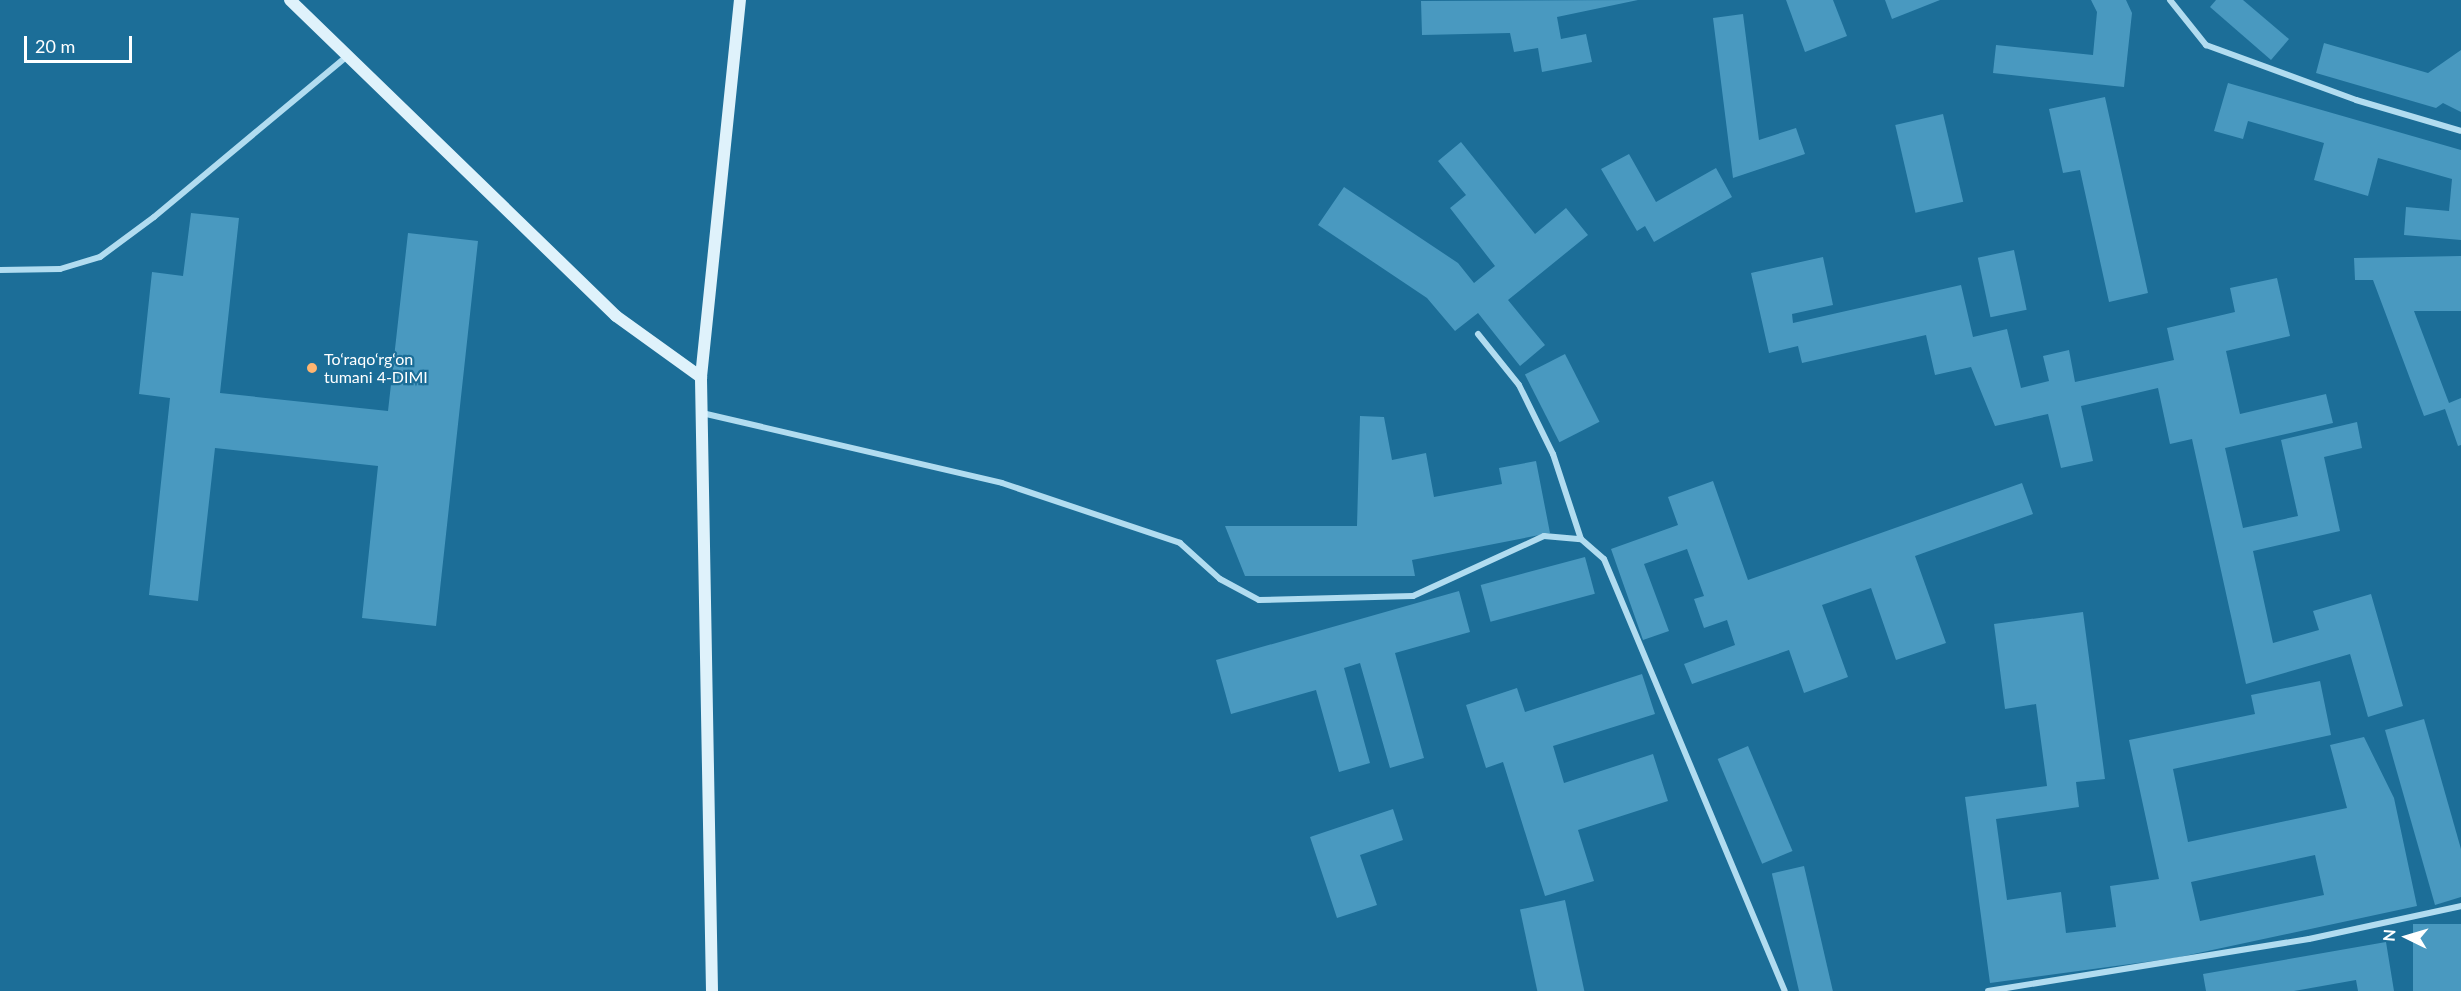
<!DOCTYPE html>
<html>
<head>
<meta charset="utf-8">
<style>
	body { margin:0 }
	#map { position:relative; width:2461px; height:991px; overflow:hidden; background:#1c6e98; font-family:Lato,sans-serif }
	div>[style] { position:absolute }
	.building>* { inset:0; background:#4999c0; transform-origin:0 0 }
	.street>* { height:6px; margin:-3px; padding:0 3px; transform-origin:3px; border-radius:3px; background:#b1dcf0 }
	.secondary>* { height:12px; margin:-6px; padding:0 6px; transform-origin:6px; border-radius:6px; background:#dff2fb }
	.dots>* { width:16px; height:16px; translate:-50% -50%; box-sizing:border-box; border:3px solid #1c6e98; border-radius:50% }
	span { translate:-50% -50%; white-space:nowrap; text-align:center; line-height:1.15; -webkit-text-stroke:4.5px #1c6e98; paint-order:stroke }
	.poi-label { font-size:16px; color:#fff }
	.left { translate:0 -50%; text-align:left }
	.north { position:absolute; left:2377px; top:907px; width:60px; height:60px; -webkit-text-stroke:4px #1c6e98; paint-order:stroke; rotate:275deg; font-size:16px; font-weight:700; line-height:24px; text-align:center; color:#fff }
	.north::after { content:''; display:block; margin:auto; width:21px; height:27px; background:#fff; clip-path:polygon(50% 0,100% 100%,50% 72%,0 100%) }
	.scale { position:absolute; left:24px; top:36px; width:108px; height:27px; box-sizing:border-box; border:3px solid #fff; border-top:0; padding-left:8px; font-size:18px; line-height:21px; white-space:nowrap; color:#fff; -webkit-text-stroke:4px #1c6e98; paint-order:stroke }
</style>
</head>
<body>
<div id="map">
	<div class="building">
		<div style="clip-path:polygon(1638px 0,1557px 17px,1561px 39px,1586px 34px,1592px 62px,1542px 72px,1538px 48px,1514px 52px,1510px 33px,1422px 35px,1421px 1px)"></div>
		<div style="clip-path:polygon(1786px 0,1833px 0,1847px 36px,1805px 52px)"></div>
		<div style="clip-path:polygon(1885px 0,1940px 0,1892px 19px)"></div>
		<div style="clip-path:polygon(2091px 0,2126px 0,2132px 13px,2124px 87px,1993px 73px,1996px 45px,2093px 55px,2097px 12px)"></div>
		<div style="clip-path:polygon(2216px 0,2243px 0,2289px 39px,2271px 60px,2210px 7px)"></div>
		<div style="clip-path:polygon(1743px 14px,1759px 140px,1796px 128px,1805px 154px,1733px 178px,1713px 18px)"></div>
		<div style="clip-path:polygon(2324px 43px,2428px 73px,2461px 50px,2461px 112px,2443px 103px,2436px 108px,2316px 73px)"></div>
		<div style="clip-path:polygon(2228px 83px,2461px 150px,2461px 240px,2404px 235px,2406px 207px,2449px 211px,2452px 179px,2378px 158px,2368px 196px,2314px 180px,2324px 143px,2248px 121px,2243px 139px,2214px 131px)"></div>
		<div style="clip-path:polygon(2105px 97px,2148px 293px,2109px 302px,2080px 170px,2063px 173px,2049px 109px)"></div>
		<div style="left:1943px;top:114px;width:90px;height:49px;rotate:77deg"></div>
		<div style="clip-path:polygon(1461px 142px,1535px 234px,1566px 208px,1588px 235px,1508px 300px,1545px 345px,1520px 366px,1478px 313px,1455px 331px,1427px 298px,1318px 225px,1344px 187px,1458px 263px,1474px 283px,1495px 266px,1450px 208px,1466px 195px,1438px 161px)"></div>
		<div style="clip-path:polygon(1629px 154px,1656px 202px,1716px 168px,1732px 197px,1654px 242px,1645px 226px,1637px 231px,1601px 169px)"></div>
		<div style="clip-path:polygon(191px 213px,239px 218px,220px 393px,388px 411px,408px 233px,478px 241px,436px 626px,362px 618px,378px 466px,215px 448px,198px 601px,149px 595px,170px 398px,139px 394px,152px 272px,183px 276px)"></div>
		<div style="left:2014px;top:250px;width:61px;height:37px;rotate:78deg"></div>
		<div style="clip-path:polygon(2461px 256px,2461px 311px,2414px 311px,2449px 403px,2461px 398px,2461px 445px,2458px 446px,2445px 409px,2424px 416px,2373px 280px,2355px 280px,2354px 258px)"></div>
		<div style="clip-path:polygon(1823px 257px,1833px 305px,1792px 314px,1793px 323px,1961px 285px,1973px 337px,2007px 329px,2021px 388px,2049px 381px,2043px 356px,2069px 350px,2075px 382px,2174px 360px,2167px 328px,2235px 312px,2230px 288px,2277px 278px,2290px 336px,2226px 351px,2240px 414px,2326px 394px,2333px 423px,2225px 448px,2243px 528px,2298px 516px,2281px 440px,2357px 422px,2362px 448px,2324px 457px,2340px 531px,2253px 551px,2273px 643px,2319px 630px,2313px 611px,2371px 594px,2403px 706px,2368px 717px,2350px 654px,2246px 684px,2192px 439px,2170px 444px,2158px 388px,2081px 406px,2093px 461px,2061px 468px,2048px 414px,1995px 426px,1971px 367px,1935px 375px,1926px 335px,1802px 363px,1798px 346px,1769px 353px,1751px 273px)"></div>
		<div style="left:1565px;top:354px;width:76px;height:45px;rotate:63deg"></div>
		<div style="clip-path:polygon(1360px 416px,1384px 417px,1392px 460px,1426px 453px,1434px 497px,1502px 484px,1499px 468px,1536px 461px,1550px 533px,1412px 560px,1415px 576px,1245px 576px,1225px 526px,1357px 526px)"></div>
		<div style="clip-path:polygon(1713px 481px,1748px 580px,2022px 483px,2033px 514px,1915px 556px,1946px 643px,1896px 660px,1871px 588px,1822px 605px,1848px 677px,1804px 693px,1789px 650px,1692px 684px,1684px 664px,1735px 645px,1727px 620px,1704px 628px,1694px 599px,1704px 596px,1687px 549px,1644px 564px,1669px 631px,1643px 640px,1611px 549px,1678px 525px,1668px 497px)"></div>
		<div style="left:1585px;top:557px;width:38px;height:108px;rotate:75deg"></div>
		<div style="clip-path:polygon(1459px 591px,1470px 632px,1395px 653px,1424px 758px,1390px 768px,1360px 663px,1344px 668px,1370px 763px,1339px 772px,1316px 690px,1231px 714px,1216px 660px)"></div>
		<div style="clip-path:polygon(evenodd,2083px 612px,2105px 779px,2076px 782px,2079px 807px,1996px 819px,2007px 900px,2061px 892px,2066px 933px,2116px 927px,2110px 886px,2159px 879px,2129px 740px,2255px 714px,2251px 695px,2320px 681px,2331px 735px,2173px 769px,2188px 842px,2347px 808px,2330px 745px,2364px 737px,2394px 798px,2417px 906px,2175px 958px,1990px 983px,1965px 797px,2047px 786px,2036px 704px,2005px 709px,1994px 624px,2083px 612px,2315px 855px,2324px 895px,2200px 921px,2191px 882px,2315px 855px)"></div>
		<div style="clip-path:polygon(1642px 674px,1655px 714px,1553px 746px,1564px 783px,1653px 754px,1668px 801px,1578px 830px,1594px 881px,1545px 896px,1503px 762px,1486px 768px,1466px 705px,1517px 688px,1525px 712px)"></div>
		<div style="clip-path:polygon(2424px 719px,2461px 849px,2461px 897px,2435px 905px,2385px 730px)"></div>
		<div style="left:1748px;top:746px;width:114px;height:33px;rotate:67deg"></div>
		<div style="clip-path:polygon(1393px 809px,1403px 840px,1360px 855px,1377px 905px,1337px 918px,1310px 837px)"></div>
		<div style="left:1804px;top:866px;width:129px;height:33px;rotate:77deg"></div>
		<div style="left:1565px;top:900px;width:93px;height:46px;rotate:78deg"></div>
		<div style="left:2461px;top:924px;width:67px;height:48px;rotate:90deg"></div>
		<div style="clip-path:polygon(2386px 942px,2394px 991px,2358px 991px,2356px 980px,2294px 991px,2206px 991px,2203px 974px)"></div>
	</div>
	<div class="street">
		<div style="left:2170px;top:0;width:58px;rotate:51.3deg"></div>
		<div style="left:2206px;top:45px;width:160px;rotate:20.1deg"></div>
		<div style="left:2356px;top:100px;width:109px;rotate:16.4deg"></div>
		<div style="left:0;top:270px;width:60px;rotate:-1deg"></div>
		<div style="left:60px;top:269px;width:42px;rotate:-16.7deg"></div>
		<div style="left:100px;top:257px;width:67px;rotate:-36.5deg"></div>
		<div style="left:154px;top:217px;width:251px;rotate:-39.8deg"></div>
		<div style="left:1478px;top:334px;width:65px;rotate:51.2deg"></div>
		<div style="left:1519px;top:385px;width:77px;rotate:63.8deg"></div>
		<div style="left:1553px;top:454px;width:89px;rotate:71.8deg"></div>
		<div style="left:702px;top:413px;width:308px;rotate:13.1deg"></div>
		<div style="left:1002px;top:483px;width:188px;rotate:18.6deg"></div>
		<div style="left:1180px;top:543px;width:54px;rotate:42deg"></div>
		<div style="left:1220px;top:579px;width:44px;rotate:28.3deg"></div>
		<div style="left:1259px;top:600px;width:154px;rotate:-1.5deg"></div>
		<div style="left:1413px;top:596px;width:144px;rotate:-24.6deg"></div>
		<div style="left:1544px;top:536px;width:37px;rotate:5deg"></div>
		<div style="left:1581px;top:539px;width:30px;rotate:41deg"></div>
		<div style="left:1604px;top:559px;width:468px;rotate:67.3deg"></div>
		<div style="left:1988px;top:991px;width:325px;rotate:-9.2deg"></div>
		<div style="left:2309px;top:939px;width:156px;rotate:-12.2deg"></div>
	</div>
	<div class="secondary">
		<div style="left:290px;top:0;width:454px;rotate:44.1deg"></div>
		<div style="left:616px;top:316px;width:105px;rotate:35.7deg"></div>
		<div style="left:712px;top:991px;width:614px;rotate:-91.03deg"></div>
		<div style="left:701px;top:377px;width:379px;rotate:-84.1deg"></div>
	</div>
	<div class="dots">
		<div style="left:312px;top:368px;background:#ffb570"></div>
	</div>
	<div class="poi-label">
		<span class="left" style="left:324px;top:368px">To‘raqo‘rg‘on<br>tumani 4-DIMI</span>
	</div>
	<div class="north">N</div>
	<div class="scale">20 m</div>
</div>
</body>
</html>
